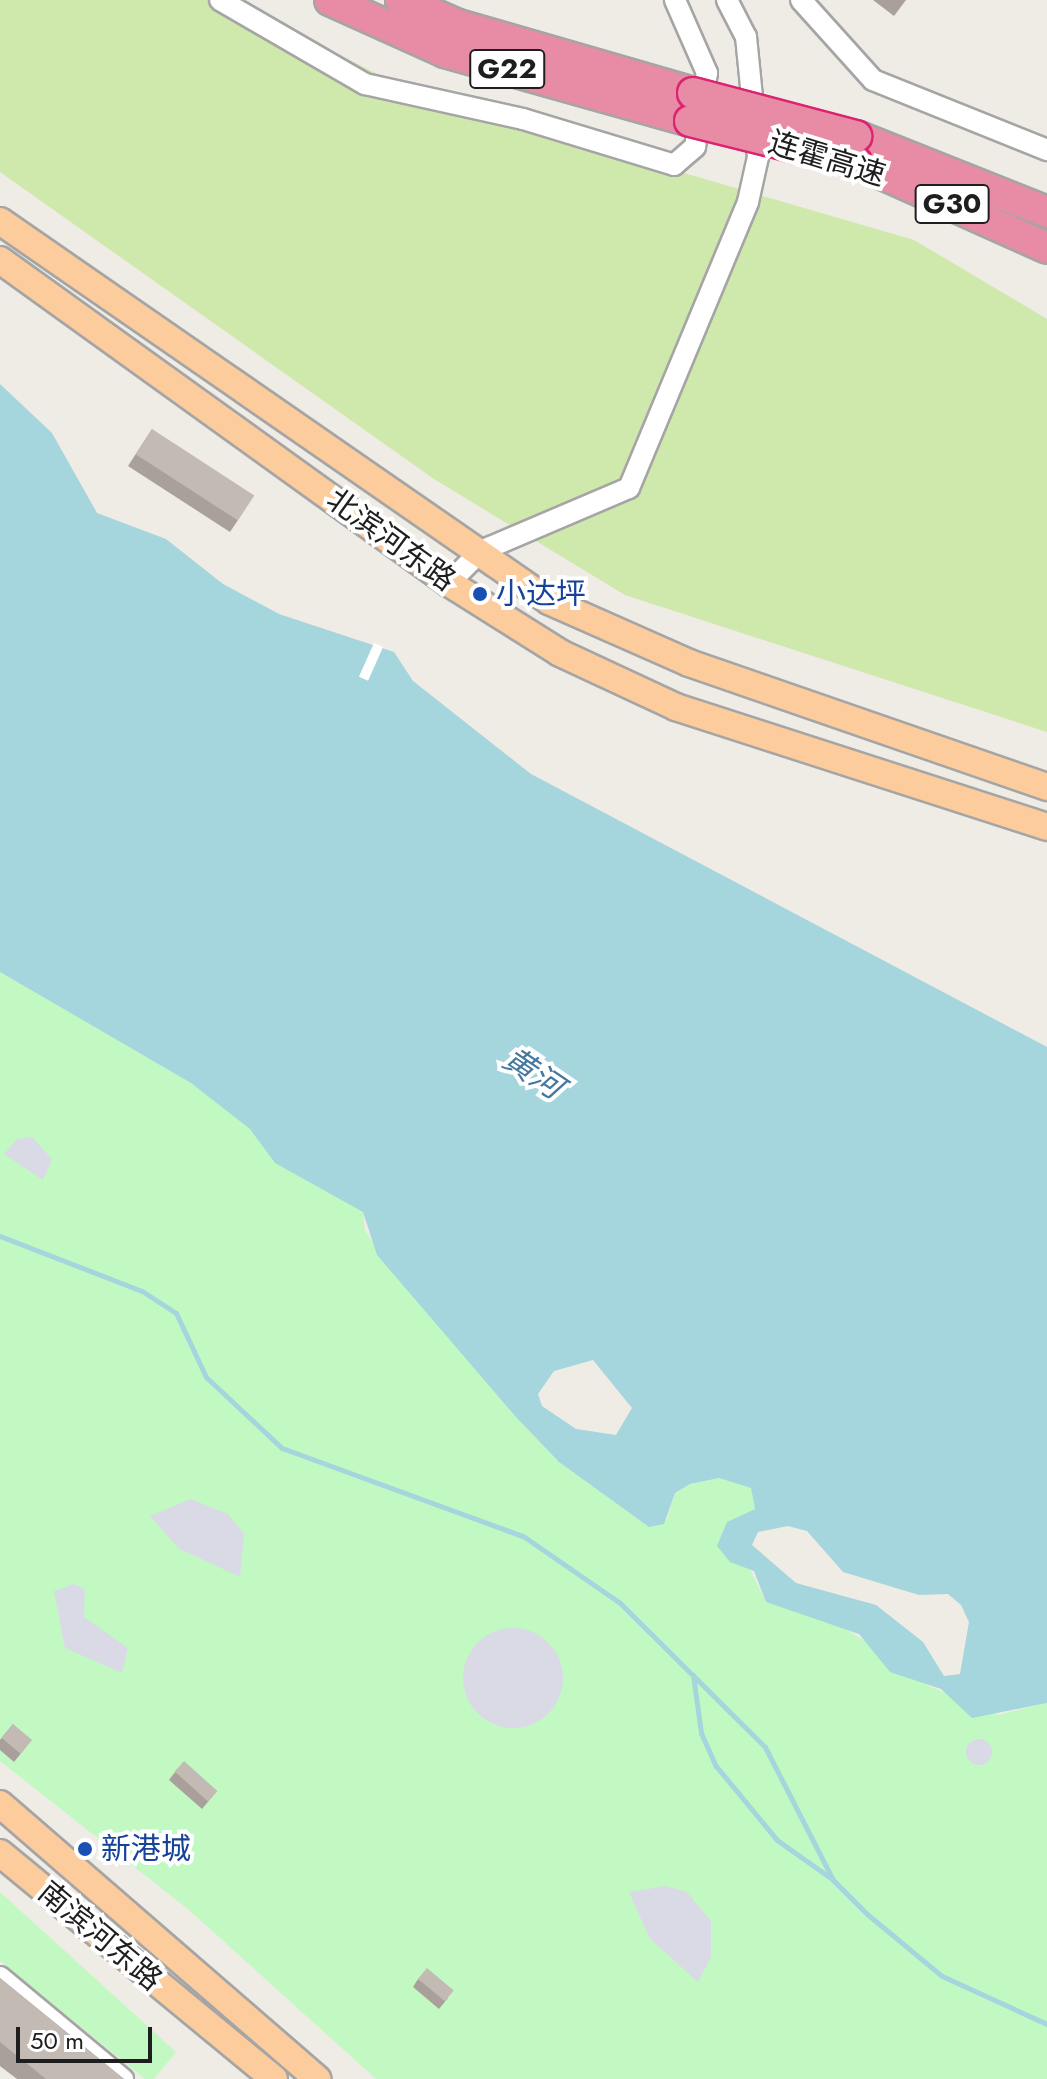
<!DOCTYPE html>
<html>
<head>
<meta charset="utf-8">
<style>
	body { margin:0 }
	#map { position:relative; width:1047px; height:2079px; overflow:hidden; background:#efebe5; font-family:Jost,"Noto Sans SC",sans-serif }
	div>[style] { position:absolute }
	.grass>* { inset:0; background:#cee9ab }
	.park>* { inset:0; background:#c2f9c2 }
	.plaza>* { inset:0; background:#d9dae5 }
	.round { border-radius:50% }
	.water>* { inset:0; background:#a5d5dd }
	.pier>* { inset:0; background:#fff; transform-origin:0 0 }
	.stream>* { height:5px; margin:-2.5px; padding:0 2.5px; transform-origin:2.5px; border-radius:2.5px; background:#a5d5dd }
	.roads { filter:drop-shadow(2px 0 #a5a5a5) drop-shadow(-2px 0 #a5a5a5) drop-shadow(0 2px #a5a5a5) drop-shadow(0 -2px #a5a5a5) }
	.minor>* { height:20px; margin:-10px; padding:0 10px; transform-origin:10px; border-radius:10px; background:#fff }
	.major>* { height:26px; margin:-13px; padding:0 13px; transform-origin:13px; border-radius:13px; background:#fccc9d }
	.highway>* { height:30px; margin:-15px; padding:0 15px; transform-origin:15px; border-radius:15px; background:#e78ca4 }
	.bridges { filter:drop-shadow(2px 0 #db2471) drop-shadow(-2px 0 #db2471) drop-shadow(0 2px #db2471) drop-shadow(0 -2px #db2471) }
	.highway-bridge>* { height:30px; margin:-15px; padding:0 15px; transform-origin:15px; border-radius:15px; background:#e78ca4 }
	.wall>* { inset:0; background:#a9a09b }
	.building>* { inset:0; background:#c4bab4; transform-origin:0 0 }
	.dots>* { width:22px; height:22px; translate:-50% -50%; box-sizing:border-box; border:4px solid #fff; border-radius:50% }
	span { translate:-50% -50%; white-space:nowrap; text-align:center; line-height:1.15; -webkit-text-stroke:8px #fff; paint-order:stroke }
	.shield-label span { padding:2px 6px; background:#fff; border:2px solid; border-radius:6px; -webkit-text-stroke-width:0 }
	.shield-label { font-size:28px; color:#1e1e1e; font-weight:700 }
	.street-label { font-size:30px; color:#1e1e1e }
	.transit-label { font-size:30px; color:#164399 }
	.left { translate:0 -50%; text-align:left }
	.water-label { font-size:32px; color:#45789e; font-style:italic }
	.scale { position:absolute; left:16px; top:2027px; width:136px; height:36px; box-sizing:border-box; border:4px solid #1e1e1e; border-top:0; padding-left:10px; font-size:24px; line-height:28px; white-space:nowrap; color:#1e1e1e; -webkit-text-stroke:6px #fff; paint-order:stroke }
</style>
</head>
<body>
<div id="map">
	<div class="grass">
		<div style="clip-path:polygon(0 0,230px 0,423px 97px,914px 240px,1047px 319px,1047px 732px,625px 595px,434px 479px,0 172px)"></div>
	</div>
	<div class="park">
		<div style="clip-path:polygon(0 972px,191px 1083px,363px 1212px,365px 1231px,414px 1298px,515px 1416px,559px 1462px,649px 1527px,667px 1519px,675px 1493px,690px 1484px,719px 1478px,751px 1488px,755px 1509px,727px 1522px,766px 1602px,841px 1625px,929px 1686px,998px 1715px,1047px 1703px,1047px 2079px,376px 2079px,189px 1910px,0 1761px)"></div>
		<div style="clip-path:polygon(0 1892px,176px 2052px,154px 2079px,145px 2079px,0 1961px)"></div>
	</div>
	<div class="plaza">
		<div style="clip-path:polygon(32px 1137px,52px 1159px,43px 1180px,4px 1154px,17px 1139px)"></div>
		<div style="clip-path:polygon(191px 1499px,228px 1514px,244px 1534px,240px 1577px,178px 1548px,150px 1516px)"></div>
		<div style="clip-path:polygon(74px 1584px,85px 1589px,84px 1617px,128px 1648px,122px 1673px,65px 1648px,54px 1591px)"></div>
		<div class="round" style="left:463px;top:1628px;width:100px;height:100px"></div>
		<div class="round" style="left:966px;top:1739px;width:26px;height:26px"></div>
		<div style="clip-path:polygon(666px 1886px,687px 1892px,711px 1921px,711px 1957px,698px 1982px,650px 1939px,629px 1892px)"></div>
	</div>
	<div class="water">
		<div style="clip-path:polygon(evenodd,0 384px,52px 433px,97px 513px,166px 539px,223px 584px,279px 614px,394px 652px,413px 681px,531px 774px,1047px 1047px,1047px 1703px,972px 1718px,941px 1689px,890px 1672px,859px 1634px,766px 1602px,754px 1571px,730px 1562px,717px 1546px,727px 1522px,755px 1509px,751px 1488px,719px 1478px,690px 1484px,675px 1493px,664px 1524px,649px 1527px,559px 1462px,515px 1416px,377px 1255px,363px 1212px,275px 1163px,250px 1129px,191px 1083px,0 972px,0 384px,593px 1360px,632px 1408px,616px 1435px,576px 1429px,542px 1406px,538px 1394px,554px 1371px,593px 1360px,0 384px,788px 1526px,807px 1531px,843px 1572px,919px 1595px,948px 1594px,961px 1605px,969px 1622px,960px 1674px,944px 1676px,923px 1642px,876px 1605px,796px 1583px,752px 1545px,758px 1532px,788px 1526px)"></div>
	</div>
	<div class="pier">
		<div style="left:374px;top:643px;width:10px;height:37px;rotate:24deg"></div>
	</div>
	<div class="stream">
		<div style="left:0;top:1236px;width:152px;rotate:21.2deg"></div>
		<div style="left:142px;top:1291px;width:40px;rotate:32.9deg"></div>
		<div style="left:176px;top:1313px;width:71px;rotate:64.9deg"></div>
		<div style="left:206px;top:1377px;width:104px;rotate:43.1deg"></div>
		<div style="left:282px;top:1448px;width:257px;rotate:20.1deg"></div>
		<div style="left:523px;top:1536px;width:118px;rotate:34.6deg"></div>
		<div style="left:620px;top:1603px;width:204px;rotate:44.8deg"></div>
		<div style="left:765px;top:1747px;width:149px;rotate:62.9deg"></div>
		<div style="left:833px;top:1880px;width:48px;rotate:45deg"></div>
		<div style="left:867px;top:1914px;width:97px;rotate:39.6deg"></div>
		<div style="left:942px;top:1976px;width:115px;rotate:24.6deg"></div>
		<div style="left:693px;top:1675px;width:59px;rotate:82.1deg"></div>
		<div style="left:701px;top:1733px;width:36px;rotate:66deg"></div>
		<div style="left:716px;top:1766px;width:96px;rotate:50.5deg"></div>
		<div style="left:777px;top:1840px;width:67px;rotate:35.3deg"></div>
	</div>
	<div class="roads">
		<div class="minor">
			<div style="left:220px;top:0;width:168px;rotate:30.1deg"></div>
			<div style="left:365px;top:84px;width:162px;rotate:12.5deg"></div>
			<div style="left:523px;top:119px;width:158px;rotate:16.9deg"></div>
			<div style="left:674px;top:165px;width:28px;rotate:-41deg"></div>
			<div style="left:695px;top:147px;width:75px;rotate:-80.8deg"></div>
			<div style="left:707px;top:73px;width:80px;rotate:-113.7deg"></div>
			<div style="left:801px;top:0;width:108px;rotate:48deg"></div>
			<div style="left:873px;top:80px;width:188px;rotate:21.9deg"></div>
			<div style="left:449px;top:583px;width:45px;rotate:-45deg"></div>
			<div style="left:481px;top:551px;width:161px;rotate:-23.1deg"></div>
			<div style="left:629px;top:488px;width:310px;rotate:-67.4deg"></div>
			<div style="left:748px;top:202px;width:46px;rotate:-77.5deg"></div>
			<div style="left:758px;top:157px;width:121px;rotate:-95.7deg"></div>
			<div style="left:746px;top:37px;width:42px;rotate:-117.2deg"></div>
			<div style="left:0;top:1977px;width:160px;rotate:39.7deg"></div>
		</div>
		<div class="major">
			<div style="left:0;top:221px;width:668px;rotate:34.69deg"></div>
			<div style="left:549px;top:601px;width:153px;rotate:23.9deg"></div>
			<div style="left:689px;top:663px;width:379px;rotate:19.1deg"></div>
			<div style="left:0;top:260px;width:553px;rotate:35.73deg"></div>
			<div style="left:449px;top:583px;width:131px;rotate:32.2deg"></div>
			<div style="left:560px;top:653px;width:128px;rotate:25deg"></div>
			<div style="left:676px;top:707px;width:390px;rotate:17.9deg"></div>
			<div style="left:0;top:1804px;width:420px;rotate:40.9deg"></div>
			<div style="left:0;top:1853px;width:355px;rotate:39.5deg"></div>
		</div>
		<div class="highway">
			<div style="left:330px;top:0;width:126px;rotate:24.3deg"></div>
			<div style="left:445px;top:52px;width:255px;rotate:15.7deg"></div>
			<div style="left:401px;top:0;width:62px;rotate:23.7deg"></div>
			<div style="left:458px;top:25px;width:245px;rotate:16.1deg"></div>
			<div style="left:856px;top:136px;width:206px;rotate:21.7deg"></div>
			<div style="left:856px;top:162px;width:209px;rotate:24.2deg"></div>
		</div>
	</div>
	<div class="bridges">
		<div class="highway-bridge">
			<div style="left:693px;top:93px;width:169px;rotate:14.8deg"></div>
			<div style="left:690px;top:121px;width:171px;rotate:13.9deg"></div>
		</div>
	</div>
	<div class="wall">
		<div style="clip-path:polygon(873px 0,906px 0,894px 16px)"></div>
		<div style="clip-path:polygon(152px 429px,238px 520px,230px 532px,128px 466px)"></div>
		<div style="clip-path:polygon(13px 1724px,26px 1747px,14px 1762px,0 1750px,0 1740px)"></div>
		<div style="clip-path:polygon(175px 1772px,217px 1791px,202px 1809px,169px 1780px)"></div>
		<div style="clip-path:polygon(0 1978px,124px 2079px,17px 2079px,0 2066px)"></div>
		<div style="clip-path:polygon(418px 1979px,448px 1998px,439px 2009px,413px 1987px)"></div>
	</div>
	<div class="building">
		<div style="left:152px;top:429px;width:122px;height:30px;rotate:33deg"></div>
		<div style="left:13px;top:1724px;width:25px;height:18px;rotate:40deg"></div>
		<div style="left:184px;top:1761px;width:45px;height:14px;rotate:42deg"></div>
		<div style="left:427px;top:1968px;width:35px;height:14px;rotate:40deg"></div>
		<div style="clip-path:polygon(0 1978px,124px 2079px,46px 2079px,0 2042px)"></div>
	</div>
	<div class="dots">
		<div style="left:480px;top:594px;background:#1a4fb4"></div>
		<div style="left:85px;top:1849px;background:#1a4fb4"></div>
	</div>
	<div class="shield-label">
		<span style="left:507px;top:69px">G22</span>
		<span style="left:952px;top:204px">G30</span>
	</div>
	<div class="street-label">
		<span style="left:827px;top:159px;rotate:17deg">连霍高速</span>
		<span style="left:391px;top:540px;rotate:36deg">北滨河东路</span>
		<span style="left:100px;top:1936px;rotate:40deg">南滨河东路</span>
	</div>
	<div class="transit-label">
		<span class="left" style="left:496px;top:594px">小达坪</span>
		<span class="left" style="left:101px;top:1849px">新港城</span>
	</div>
	<div class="water-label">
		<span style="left:533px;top:1073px;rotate:34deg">黄河</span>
	</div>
	<div class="scale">50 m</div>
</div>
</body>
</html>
